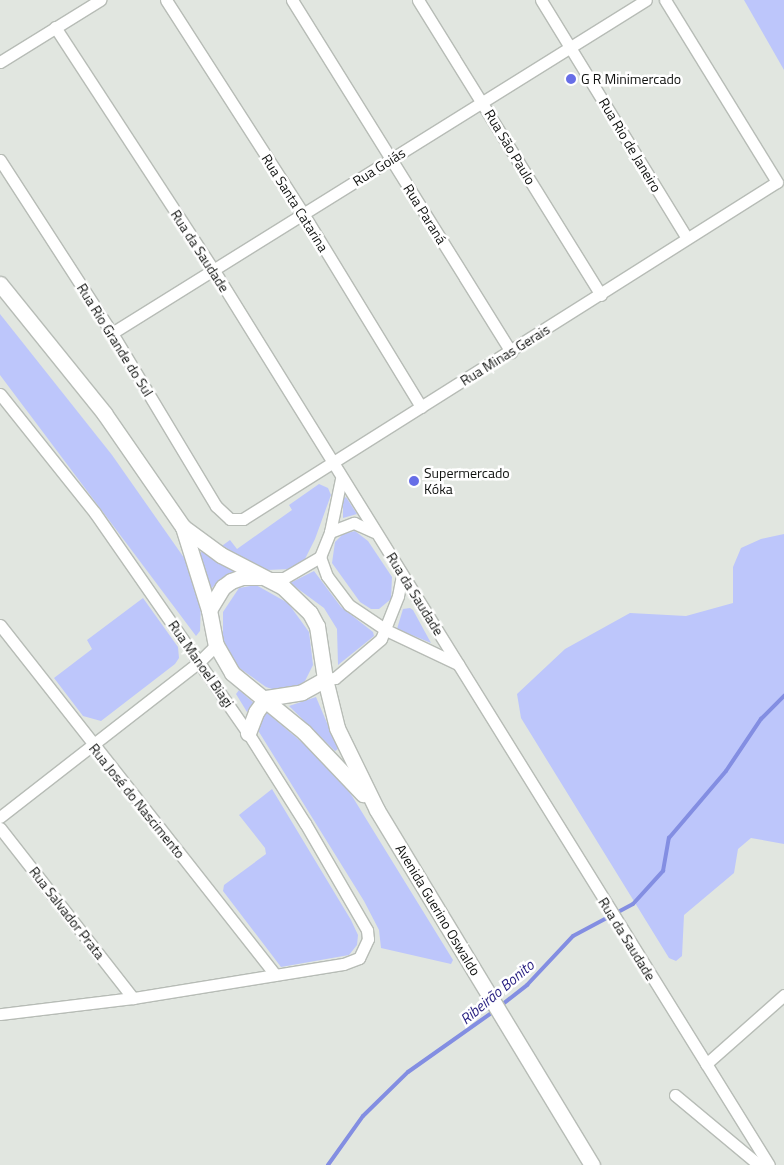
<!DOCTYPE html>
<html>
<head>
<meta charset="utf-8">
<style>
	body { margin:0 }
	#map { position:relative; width:784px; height:1165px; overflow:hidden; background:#e1e6e0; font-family:"Titillium Web",sans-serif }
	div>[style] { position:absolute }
	.green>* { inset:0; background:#bdc6fb }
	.stream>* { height:4px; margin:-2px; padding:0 2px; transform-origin:2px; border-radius:2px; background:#838ee2 }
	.roads { filter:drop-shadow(1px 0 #b7bcb6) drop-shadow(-1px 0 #b7bcb6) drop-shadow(0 1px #b7bcb6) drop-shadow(0 -1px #b7bcb6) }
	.minor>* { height:11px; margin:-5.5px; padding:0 5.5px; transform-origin:5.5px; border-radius:5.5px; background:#fff }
	.secondary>* { height:15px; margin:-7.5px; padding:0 7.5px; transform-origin:7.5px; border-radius:7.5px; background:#fff }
	.dots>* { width:14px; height:14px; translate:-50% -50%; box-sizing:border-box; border:2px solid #fff; border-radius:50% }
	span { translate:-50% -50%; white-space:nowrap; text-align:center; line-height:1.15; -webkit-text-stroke:5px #fff; paint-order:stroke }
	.poi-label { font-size:14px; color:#101210 }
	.left { translate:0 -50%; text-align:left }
	.street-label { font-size:14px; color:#101210 }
	.water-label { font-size:15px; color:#271f80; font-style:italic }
</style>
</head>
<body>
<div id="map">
	<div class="green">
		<div style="clip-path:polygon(744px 0,784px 0,784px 70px)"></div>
		<div style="clip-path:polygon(0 314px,112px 455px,187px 562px,201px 600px,200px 631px,196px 636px,0 375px)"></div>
		<div style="clip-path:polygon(319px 484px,328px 488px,331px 495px,315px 539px,305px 559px,290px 569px,267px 570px,219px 548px,230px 540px,237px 549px,292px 510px,289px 505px)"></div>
		<div style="clip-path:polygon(346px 497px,357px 514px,343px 518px,343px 499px)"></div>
		<div style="clip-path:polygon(355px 531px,368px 541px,392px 577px,391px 599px,379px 609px,371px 609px,360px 602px,332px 563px,335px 542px,343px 534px)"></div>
		<div style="clip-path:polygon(784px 534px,784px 844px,751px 838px,738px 849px,734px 873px,684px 915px,682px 956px,676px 961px,669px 958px,521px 718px,517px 694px,565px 649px,630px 613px,686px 616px,733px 603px,733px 567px,741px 548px,761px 539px)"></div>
		<div style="clip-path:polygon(203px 551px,235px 571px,220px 579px,211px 589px,199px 554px)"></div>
		<div style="clip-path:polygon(314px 571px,341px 607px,373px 632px,374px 636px,338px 665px,337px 629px,324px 608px,290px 583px)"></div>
		<div style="clip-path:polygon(256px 585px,288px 603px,309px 632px,313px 665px,305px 681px,298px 686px,275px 690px,266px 687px,238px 667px,227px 649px,223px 638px,223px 612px,239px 588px)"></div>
		<div style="clip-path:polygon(143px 598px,178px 647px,179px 658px,175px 664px,101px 721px,83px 716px,54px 678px,92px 649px,87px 640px)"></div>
		<div style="clip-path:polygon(410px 608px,413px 610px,431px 643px,397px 629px,403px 609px)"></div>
		<div style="clip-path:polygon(239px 690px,255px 704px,247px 712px,236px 694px)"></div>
		<div style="clip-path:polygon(316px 697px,338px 749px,335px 751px,289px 706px)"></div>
		<div style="clip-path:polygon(266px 712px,330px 766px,352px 796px,453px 960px,451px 964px,381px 948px,379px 930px,364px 901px,259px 732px,259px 721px)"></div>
		<div style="clip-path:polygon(272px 789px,351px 920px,358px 935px,357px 945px,349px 955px,281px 967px,223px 891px,224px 885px,266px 854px,265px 848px,239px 815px)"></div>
	</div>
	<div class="stream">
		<div style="left:499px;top:1007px;width:36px;rotate:-38deg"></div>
		<div style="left:527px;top:985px;width:67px;rotate:-46.8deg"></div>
		<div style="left:573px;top:936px;width:68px;rotate:-28.1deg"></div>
		<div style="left:633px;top:904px;width:45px;rotate:-47.7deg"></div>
		<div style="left:663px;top:871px;width:34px;rotate:-80deg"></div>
		<div style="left:669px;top:838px;width:88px;rotate:-49.6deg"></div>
		<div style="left:726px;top:771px;width:63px;rotate:-56.1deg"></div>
		<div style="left:761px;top:719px;width:33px;rotate:-45deg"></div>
		<div style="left:328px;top:1165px;width:60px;rotate:-54.5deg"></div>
		<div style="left:363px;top:1116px;width:63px;rotate:-44.4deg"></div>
		<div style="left:408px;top:1072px;width:105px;rotate:-35.3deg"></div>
	</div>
	<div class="roads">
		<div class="minor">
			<div style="left:166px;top:0;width:255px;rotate:57.3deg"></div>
			<div style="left:304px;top:215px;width:225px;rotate:58.6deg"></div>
			<div style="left:292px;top:0;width:415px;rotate:58.1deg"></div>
			<div style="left:418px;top:0;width:347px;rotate:58.2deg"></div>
			<div style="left:541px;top:0;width:279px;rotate:58.5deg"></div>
			<div style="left:55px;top:27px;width:289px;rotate:56.9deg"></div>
			<div style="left:213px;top:269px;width:1054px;rotate:58.18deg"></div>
			<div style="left:0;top:62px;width:118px;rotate:-31.8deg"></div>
			<div style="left:0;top:160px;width:206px;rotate:57.1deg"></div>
			<div style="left:112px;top:333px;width:202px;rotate:59deg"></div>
			<div style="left:216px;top:506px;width:19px;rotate:43deg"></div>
			<div style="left:230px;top:519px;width:13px"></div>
			<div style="left:243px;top:519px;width:631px;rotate:-32.26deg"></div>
			<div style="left:777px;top:182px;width:214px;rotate:-121.6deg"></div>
			<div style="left:112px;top:333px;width:629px;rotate:-31.95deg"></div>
			<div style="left:0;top:394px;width:152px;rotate:51.4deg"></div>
			<div style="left:95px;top:513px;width:268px;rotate:55.2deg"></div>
			<div style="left:248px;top:733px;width:107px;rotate:57.7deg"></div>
			<div style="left:305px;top:823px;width:124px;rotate:59.9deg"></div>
			<div style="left:367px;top:930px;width:9px;rotate:84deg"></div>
			<div style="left:368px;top:939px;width:21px;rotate:115deg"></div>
			<div style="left:359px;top:958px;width:17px;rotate:159deg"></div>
			<div style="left:343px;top:964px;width:213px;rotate:170.8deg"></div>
			<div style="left:133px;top:998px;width:134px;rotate:173.1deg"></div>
			<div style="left:330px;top:532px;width:26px;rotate:-21deg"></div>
			<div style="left:354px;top:523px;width:22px;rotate:24deg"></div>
			<div style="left:320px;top:557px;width:20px;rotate:70deg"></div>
			<div style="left:327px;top:576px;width:36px;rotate:53deg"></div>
			<div style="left:349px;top:605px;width:45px;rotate:34deg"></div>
			<div style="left:386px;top:630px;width:80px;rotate:25.3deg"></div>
			<div style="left:269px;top:578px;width:15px"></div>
			<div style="left:284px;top:578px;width:42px;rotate:-30.3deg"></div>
			<div style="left:320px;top:557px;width:27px;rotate:-68deg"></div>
			<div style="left:330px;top:532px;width:54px;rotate:-78.3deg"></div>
			<div style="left:0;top:625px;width:445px;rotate:51.8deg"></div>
			<div style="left:325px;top:679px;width:10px;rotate:-6deg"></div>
			<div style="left:335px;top:678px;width:60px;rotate:-40.3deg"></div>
			<div style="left:381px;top:639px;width:46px;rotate:-68.4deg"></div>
			<div style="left:398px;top:596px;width:21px;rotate:-79deg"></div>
			<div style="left:0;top:817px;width:252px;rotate:-37.9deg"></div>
			<div style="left:199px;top:662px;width:24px;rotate:-45deg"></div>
			<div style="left:0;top:828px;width:216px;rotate:52deg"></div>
			<div style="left:706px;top:1064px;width:104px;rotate:-41.5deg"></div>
			<div style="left:675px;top:1095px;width:109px;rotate:39.8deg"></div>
		</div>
		<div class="secondary">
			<div style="left:0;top:284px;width:166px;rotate:51.1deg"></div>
			<div style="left:104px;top:413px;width:139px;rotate:55.3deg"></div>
			<div style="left:183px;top:527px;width:87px;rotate:72.6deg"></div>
			<div style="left:209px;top:610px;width:36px;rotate:79deg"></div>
			<div style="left:216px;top:645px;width:32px;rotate:60deg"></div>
			<div style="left:232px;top:673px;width:93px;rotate:39.3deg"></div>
			<div style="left:304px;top:732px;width:86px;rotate:46.4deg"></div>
			<div style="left:183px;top:527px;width:47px;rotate:36.4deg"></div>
			<div style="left:221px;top:555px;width:70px;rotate:27.3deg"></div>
			<div style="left:283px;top:587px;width:37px;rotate:44deg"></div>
			<div style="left:310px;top:613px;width:15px;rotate:62deg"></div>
			<div style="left:317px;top:626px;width:54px;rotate:81.4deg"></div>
			<div style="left:325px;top:679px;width:50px;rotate:76.2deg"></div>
			<div style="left:337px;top:728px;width:91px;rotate:64deg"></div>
			<div style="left:377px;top:810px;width:415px;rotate:58.8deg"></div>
			<div style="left:209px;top:610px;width:27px;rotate:-59deg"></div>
			<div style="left:223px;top:587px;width:10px;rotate:-37deg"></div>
			<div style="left:231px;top:581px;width:12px;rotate:-20deg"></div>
			<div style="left:242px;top:577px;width:18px"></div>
			<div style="left:266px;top:698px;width:36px;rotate:-9deg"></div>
			<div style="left:302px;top:692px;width:26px;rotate:-29deg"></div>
			<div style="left:248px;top:733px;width:22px;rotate:-69deg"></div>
			<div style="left:256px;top:712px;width:17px;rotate:-54deg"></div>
		</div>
	</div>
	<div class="dots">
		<div style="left:571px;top:79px;background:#676ee7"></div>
		<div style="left:414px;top:481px;background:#676ee7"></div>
	</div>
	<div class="poi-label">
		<span class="left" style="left:581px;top:79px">G R Minimercado</span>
		<span class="left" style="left:424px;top:481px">Supermercado<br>Kóka</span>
	</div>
	<div class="street-label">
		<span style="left:630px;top:145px;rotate:59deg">Rua Rio de Janeiro</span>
		<span style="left:510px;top:147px;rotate:59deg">Rua São Paulo</span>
		<span style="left:379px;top:167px;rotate:-32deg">Rua Goiás</span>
		<span style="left:295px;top:203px;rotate:58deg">Rua Santa Catarina</span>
		<span style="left:425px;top:214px;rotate:58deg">Rua Paraná</span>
		<span style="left:200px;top:251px;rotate:57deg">Rua da Saudade</span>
		<span style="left:115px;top:340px;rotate:58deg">Rua Rio Grande do Sul</span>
		<span style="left:505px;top:355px;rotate:-32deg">Rua Minas Gerais</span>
		<span style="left:415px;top:594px;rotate:58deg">Rua da Saudade</span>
		<span style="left:201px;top:664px;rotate:55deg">Rua Manoel Biagi</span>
		<span style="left:137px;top:801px;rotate:51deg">Rua José do Nascimento</span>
		<span style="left:438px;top:910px;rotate:59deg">Avenida Guerino Oswaldo</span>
		<span style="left:67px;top:913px;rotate:52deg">Rua Salvador Prata</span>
		<span style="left:627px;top:939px;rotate:58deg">Rua da Saudade</span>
	</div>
	<div class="water-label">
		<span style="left:497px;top:992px;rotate:-40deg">Ribeirão Bonito</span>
	</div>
</div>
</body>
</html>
